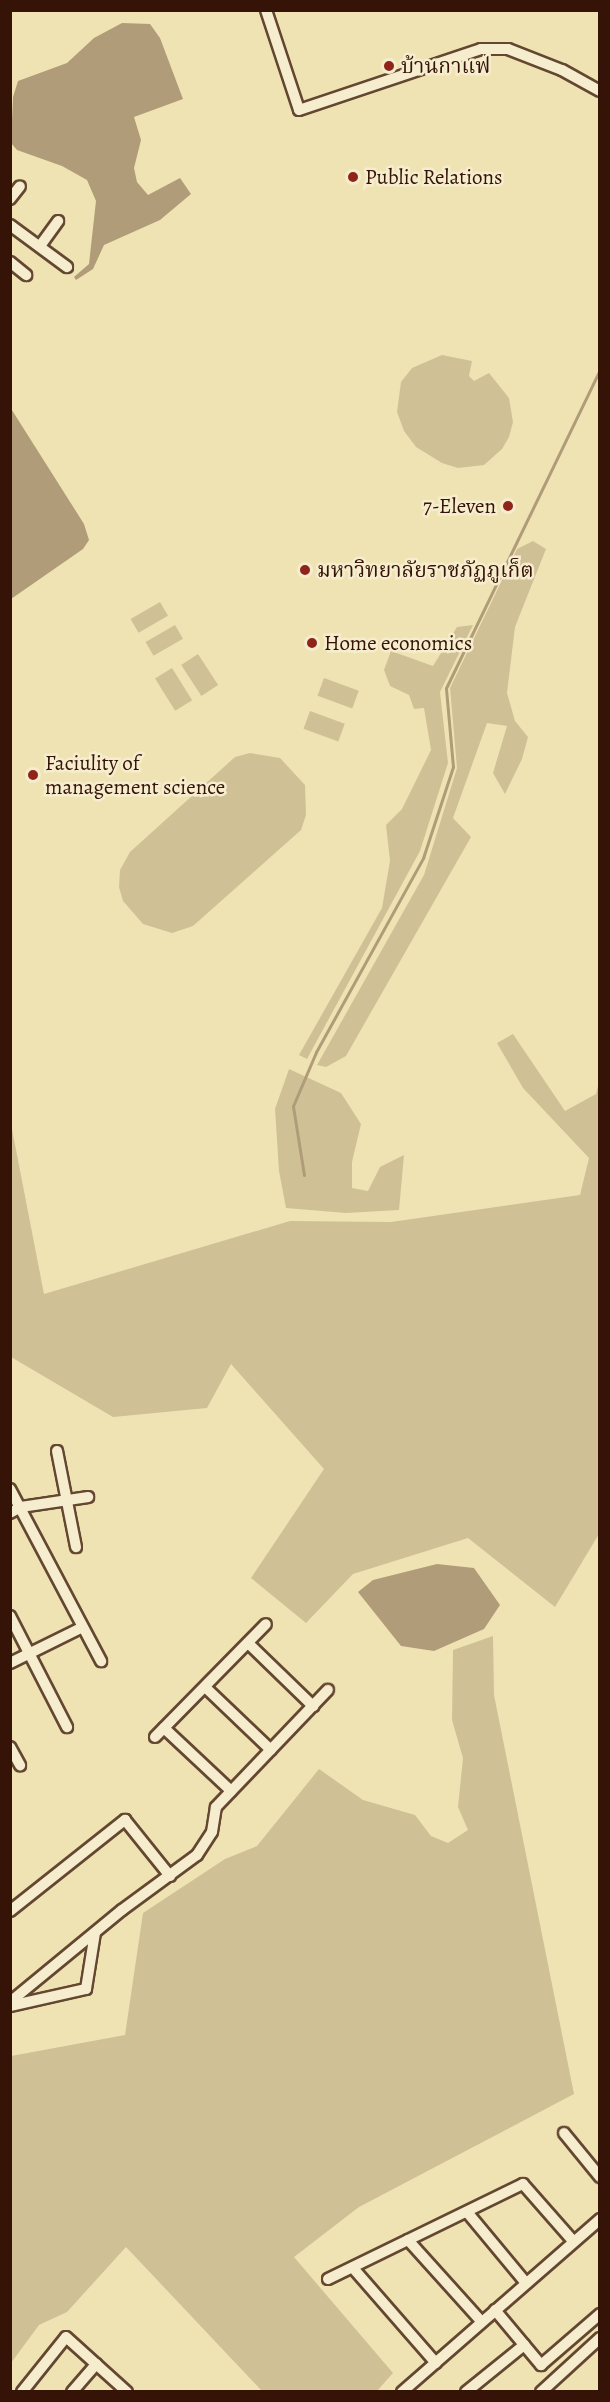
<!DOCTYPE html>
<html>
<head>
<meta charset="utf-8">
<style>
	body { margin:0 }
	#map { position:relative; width:610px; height:2402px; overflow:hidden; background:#f0e3b3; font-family:Alegreya,"Noto Serif Thai",serif }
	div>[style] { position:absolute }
	.green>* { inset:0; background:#d0c096; transform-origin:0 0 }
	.water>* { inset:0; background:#b09c78 }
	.stream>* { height:3px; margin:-1.5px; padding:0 1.5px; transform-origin:1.5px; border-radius:1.5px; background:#b09c78 }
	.roads { filter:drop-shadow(2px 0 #644731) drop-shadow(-2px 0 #644731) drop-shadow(0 2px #644731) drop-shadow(0 -2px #644731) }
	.minor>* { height:10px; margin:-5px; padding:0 5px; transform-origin:5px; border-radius:5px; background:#f5edce }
	.dots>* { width:16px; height:16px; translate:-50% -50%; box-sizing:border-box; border:3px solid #f5edce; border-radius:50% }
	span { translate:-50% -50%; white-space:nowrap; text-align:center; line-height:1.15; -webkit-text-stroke:5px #f5edce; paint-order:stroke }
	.poi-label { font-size:21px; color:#351306 }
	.left { translate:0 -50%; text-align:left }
	.right { translate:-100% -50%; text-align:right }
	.frame { position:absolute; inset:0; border:12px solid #351306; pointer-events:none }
</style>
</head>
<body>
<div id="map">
	<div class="green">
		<div style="clip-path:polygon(442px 355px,472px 361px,469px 376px,474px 381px,489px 373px,509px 398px,513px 422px,509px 437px,502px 449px,484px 465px,458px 468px,442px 463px,416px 447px,404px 431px,397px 412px,401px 382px,412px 368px)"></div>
		<div style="clip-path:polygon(533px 541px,546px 549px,515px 627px,507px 693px,515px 721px,528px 737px,522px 759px,505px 794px,493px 773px,507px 726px,487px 723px,453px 818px,471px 837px,346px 1056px,326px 1067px,317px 1065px,424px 875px,457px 768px,450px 688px,517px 549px)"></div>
		<div style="left:160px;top:602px;width:16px;height:34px;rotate:60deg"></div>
		<div style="left:175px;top:625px;width:16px;height:34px;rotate:60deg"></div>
		<div style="clip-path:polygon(473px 625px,440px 692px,448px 763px,420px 851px,307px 1059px,299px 1055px,382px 908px,390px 861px,386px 825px,402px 809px,431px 750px,424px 708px,414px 709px,409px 695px,390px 686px,384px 670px,391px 651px,433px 666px,457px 627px)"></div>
		<div style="left:198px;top:654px;width:37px;height:20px;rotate:57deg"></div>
		<div style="left:172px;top:668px;width:38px;height:20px;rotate:58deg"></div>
		<div style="left:324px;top:678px;width:37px;height:19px;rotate:20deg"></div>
		<div style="left:310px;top:711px;width:37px;height:19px;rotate:20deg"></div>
		<div style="clip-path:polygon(250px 753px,280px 758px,305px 785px,306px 815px,301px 830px,193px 926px,172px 933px,143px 924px,123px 901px,119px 887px,120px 870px,130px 852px,235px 757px)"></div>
		<div style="clip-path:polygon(513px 1034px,565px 1111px,596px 1094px,599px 1082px,599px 1534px,555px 1607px,468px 1538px,353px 1574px,306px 1623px,251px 1578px,324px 1469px,231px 1364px,207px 1408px,113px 1417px,11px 1357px,11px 1124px,44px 1294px,290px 1221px,391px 1222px,580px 1195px,589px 1158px,523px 1088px,497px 1043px)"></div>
		<div style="clip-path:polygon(289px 1069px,341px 1093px,361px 1124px,352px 1162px,352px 1188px,368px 1191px,380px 1167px,404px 1155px,399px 1210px,346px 1213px,286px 1208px,279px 1171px,275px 1109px)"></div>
		<div style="clip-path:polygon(493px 1636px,494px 1695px,574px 2094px,359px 2207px,294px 2257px,393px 2373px,377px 2391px,262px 2391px,126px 2247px,67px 2312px,39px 2325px,11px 2363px,11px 2056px,125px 2035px,143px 1913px,225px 1859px,257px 1846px,319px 1769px,363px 1800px,415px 1815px,431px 1836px,448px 1843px,468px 1830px,458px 1807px,463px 1758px,452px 1720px,453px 1650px)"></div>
	</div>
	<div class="water">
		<div style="clip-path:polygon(122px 23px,150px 24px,160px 38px,183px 99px,134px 117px,141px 140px,134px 168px,137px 182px,148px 195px,180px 178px,191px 194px,160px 220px,104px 245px,93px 269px,76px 280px,74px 277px,89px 264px,96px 201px,87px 180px,62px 166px,17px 150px,11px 143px,13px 97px,18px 81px,67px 63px,94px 38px)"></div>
		<div style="clip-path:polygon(10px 407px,84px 524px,89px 540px,83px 549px,11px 599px)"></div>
		<div style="clip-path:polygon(437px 1564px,474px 1568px,500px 1605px,484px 1629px,434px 1651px,401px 1646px,358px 1592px,373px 1580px)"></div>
	</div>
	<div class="stream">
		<div style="left:304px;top:1175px;width:70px;rotate:-99.1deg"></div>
		<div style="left:293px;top:1106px;width:59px;rotate:-66.9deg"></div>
		<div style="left:316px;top:1052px;width:222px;rotate:-61.1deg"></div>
		<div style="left:423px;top:858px;width:96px;rotate:-71.8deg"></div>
		<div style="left:453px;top:767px;width:79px;rotate:-95.1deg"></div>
		<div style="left:446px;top:688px;width:353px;rotate:-64.2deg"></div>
	</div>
	<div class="roads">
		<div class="minor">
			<div style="left:266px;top:10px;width:105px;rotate:71.7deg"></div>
			<div style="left:299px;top:110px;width:192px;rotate:-18.5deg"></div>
			<div style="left:481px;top:49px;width:27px"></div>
			<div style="left:508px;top:49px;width:58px;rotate:21.3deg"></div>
			<div style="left:562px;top:70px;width:43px;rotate:28.9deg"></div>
			<div style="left:10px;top:199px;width:16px;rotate:-52deg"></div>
			<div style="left:10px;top:225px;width:71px;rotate:36.4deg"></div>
			<div style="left:40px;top:246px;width:31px;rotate:-54deg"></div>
			<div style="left:10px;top:262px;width:21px;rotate:39deg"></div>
			<div style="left:57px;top:1451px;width:98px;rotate:78.8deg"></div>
			<div style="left:10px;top:1489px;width:195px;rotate:62.1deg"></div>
			<div style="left:10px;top:1513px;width:13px;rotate:-29deg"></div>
			<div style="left:21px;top:1507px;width:68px;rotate:-8.5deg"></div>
			<div style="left:10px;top:1616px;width:125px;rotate:62.8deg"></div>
			<div style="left:248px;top:1643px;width:91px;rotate:44.1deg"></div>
			<div style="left:10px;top:1663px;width:81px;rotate:-26.3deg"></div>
			<div style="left:205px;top:1687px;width:91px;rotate:43.7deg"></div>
			<div style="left:164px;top:1728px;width:92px;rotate:43.2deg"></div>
			<div style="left:155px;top:1737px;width:158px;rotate:-45.5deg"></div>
			<div style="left:10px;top:1747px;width:21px;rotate:61deg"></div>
			<div style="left:10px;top:1911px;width:147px;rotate:-38.4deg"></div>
			<div style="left:125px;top:1820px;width:72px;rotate:51.2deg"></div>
			<div style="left:10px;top:2002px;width:145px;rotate:-39.4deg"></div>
			<div style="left:122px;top:1910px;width:93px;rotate:-36.3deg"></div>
			<div style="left:197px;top:1855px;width:27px;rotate:-57deg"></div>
			<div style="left:212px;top:1832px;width:25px;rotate:-81deg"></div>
			<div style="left:216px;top:1807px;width:162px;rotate:-46.3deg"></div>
			<div style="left:10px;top:2006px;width:78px;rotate:-12.6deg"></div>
			<div style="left:86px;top:1989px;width:57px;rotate:-80.9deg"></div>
			<div style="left:564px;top:2133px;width:57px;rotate:50.7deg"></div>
			<div style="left:467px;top:2212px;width:92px;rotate:50.3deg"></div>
			<div style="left:408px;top:2240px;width:109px;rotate:48deg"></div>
			<div style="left:353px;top:2268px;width:126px;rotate:48.9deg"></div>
			<div style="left:328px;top:2279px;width:217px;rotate:-26deg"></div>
			<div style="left:523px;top:2184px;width:76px;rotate:48.7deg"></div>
			<div style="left:495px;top:2310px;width:72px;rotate:50.1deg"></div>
			<div style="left:541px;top:2365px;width:78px;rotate:-40.8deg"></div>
			<div style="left:22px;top:2392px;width:70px;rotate:-51.3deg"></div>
			<div style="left:66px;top:2337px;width:82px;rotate:42deg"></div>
			<div style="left:72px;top:2392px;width:37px;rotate:-49deg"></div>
			<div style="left:402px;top:2392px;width:263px;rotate:-41.1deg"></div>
			<div style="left:466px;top:2392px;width:75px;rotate:-39deg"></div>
			<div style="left:541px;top:2392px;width:80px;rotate:-42.5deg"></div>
		</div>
	</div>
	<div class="dots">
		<div style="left:389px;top:66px;background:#8f2418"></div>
		<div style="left:353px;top:177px;background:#8f2418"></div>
		<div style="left:508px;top:506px;background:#8f2418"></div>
		<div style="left:305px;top:570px;background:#8f2418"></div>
		<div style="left:312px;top:643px;background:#8f2418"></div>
		<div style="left:33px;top:775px;background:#8f2418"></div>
	</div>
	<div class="poi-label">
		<span class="left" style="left:401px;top:66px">บ้านกาแฟ</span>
		<span class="left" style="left:365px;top:177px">Public Relations</span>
		<span class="right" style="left:496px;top:506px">7-Eleven</span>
		<span class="left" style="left:317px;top:570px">มหาวิทยาลัยราชภัฏภูเก็ต</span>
		<span class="left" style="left:324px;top:643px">Home economics</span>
		<span class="left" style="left:45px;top:775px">Faciulity of<br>management science</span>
	</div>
	<div class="frame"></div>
</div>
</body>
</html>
